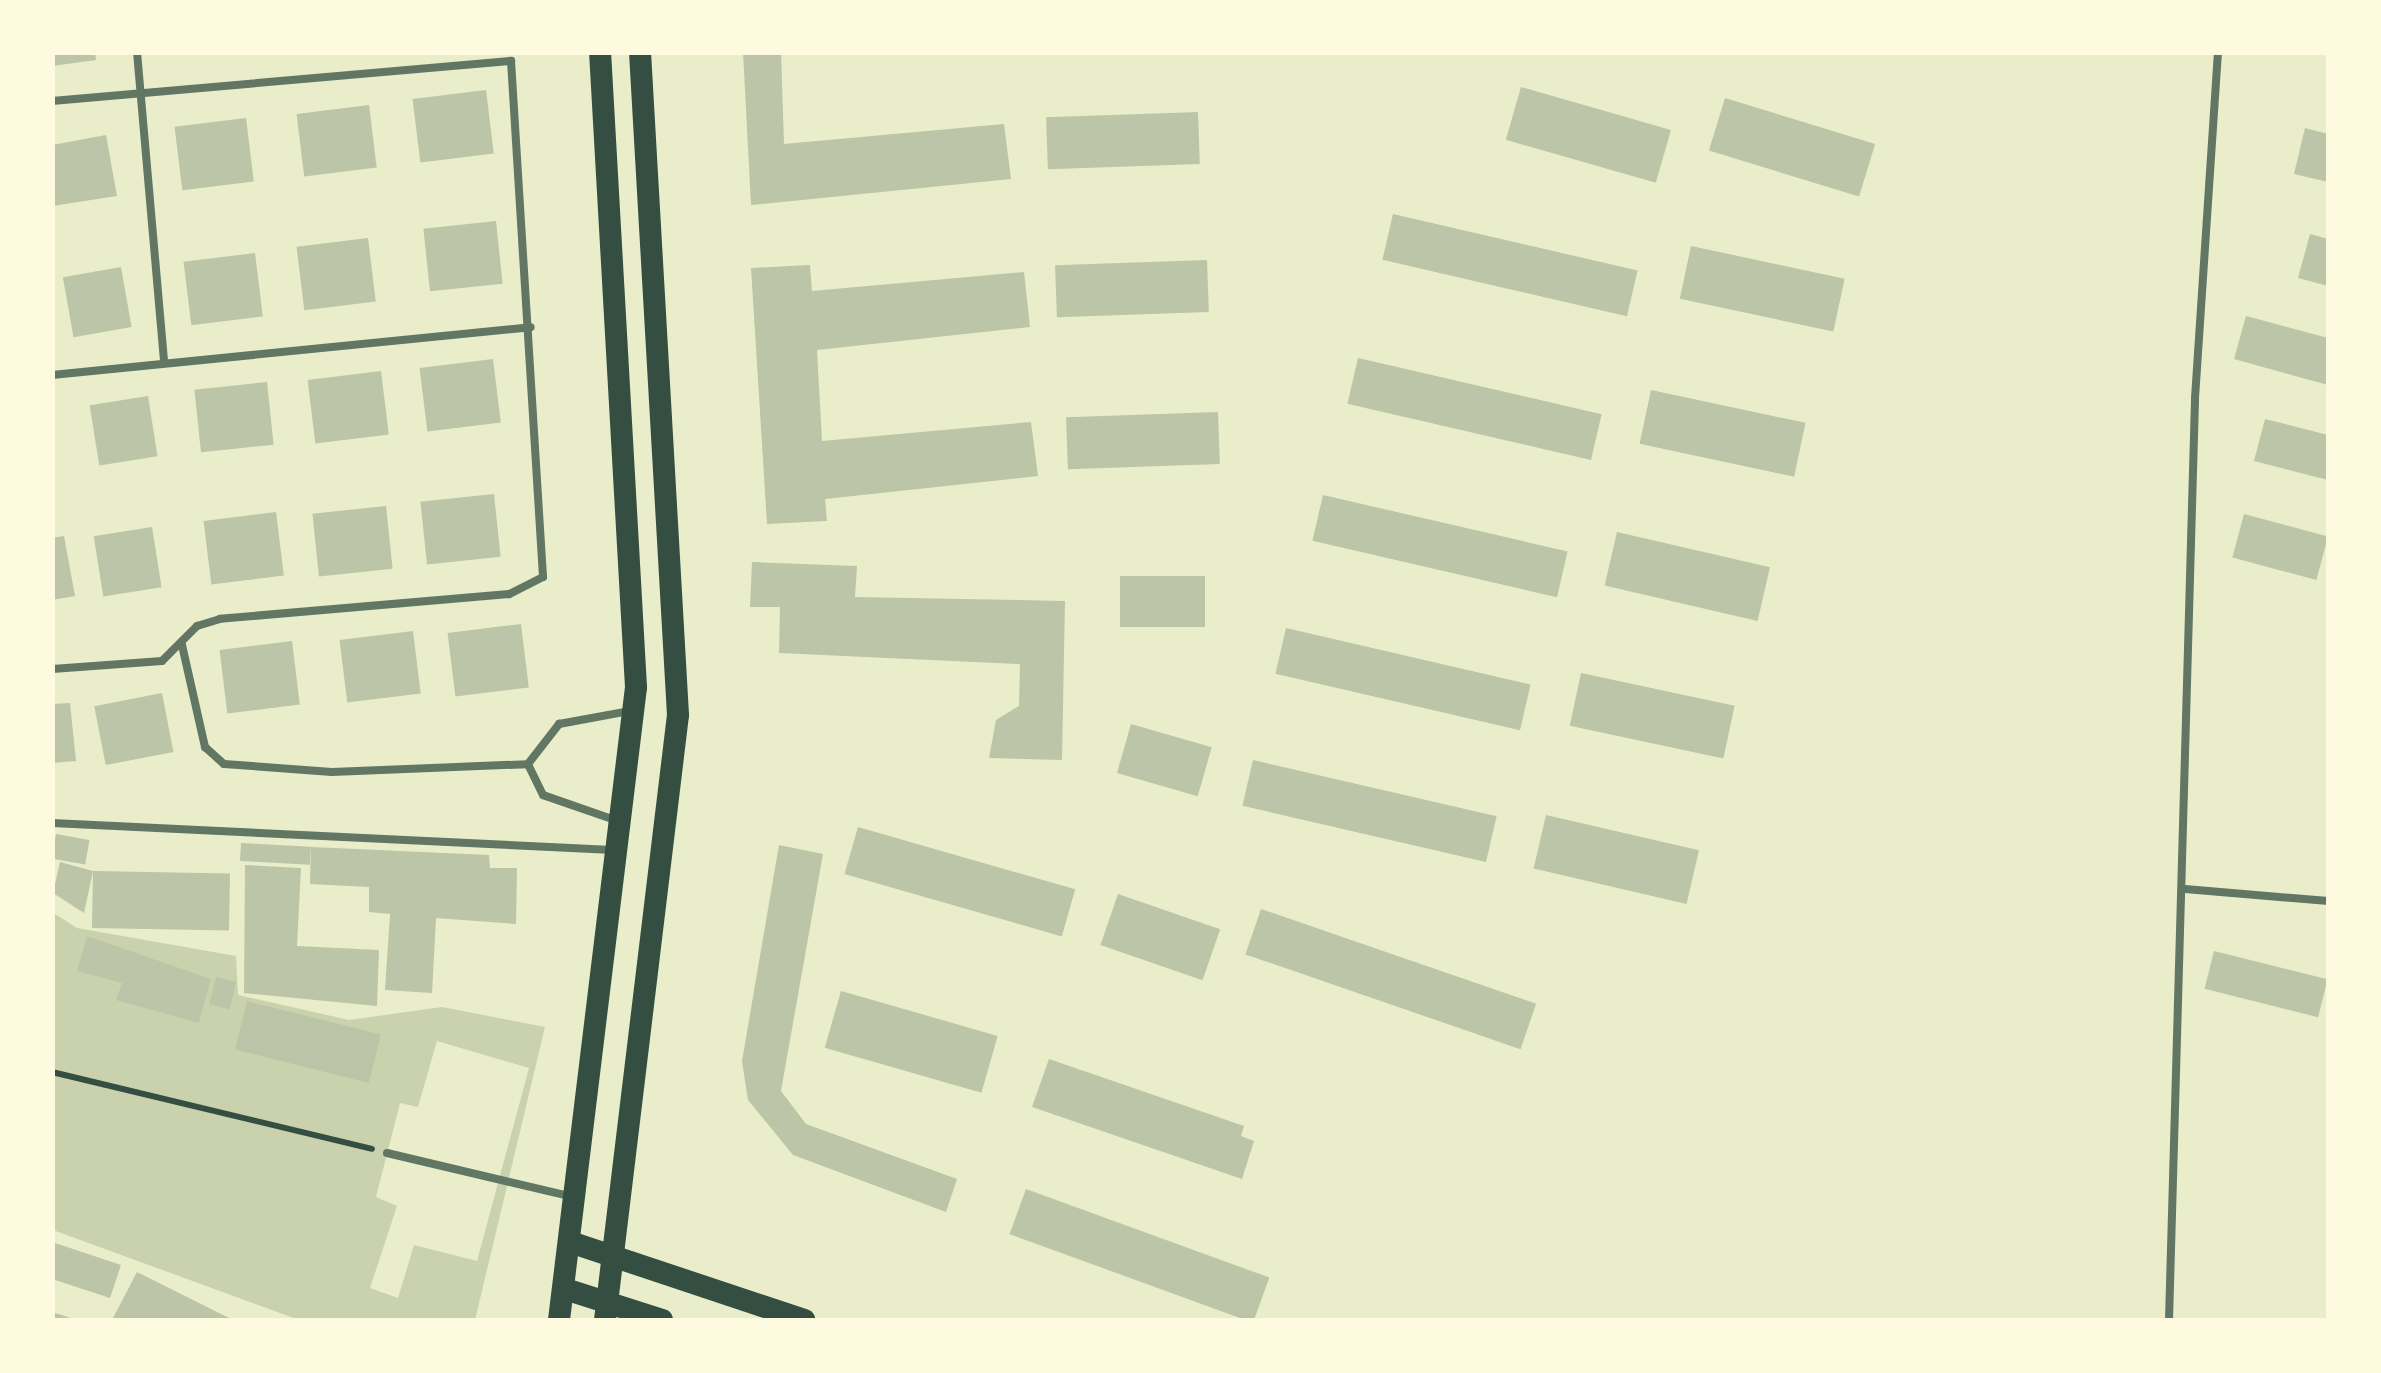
<!DOCTYPE html>
<html>
<head>
<meta charset="utf-8">
<style>
	body { margin:0 }
	#map { position:relative; width:2381px; height:1373px; overflow:hidden; background:#e9edc9; font-family:Signika,sans-serif }
	div>[style] { position:absolute }
	.green>* { inset:0; background:#cad2ad }
	.building>* { inset:0; background:#bcc5a7; transform-origin:0 0 }
	.path>* { height:6px; margin:-3px; padding:0 3px; transform-origin:3px; border-radius:3px; background:#344e41 }
	.service>* { height:8px; margin:-4px; padding:0 4px; transform-origin:4px; border-radius:4px; background:#617663 }
	.primary>* { height:22px; margin:-11px; padding:0 11px; transform-origin:11px; border-radius:11px; background:#344e41 }
	span { translate:-50% -50%; white-space:nowrap; text-align:center; line-height:1.15; -webkit-text-stroke:9px #fefae0; paint-order:stroke }
	.frame { position:absolute; inset:0; border:55px solid #fefae0; pointer-events:none }
</style>
</head>
<body>
<div id="map">
	<div class="green">
		<div style="clip-path:polygon(evenodd,52px 912px,77px 928px,236px 956px,238px 995px,349px 1020px,442px 1007px,545px 1027px,475px 1320px,299px 1320px,53px 1230px,52px 912px,437px 1041px,529px 1068px,477px 1261px,414px 1245px,398px 1298px,370px 1288px,397px 1206px,376px 1197px,400px 1103px,418px 1107px,437px 1041px)"></div>
	</div>
	<div class="building">
		<div style="clip-path:polygon(52px 52px,95px 52px,96px 60px,52px 66px)"></div>
		<div style="clip-path:polygon(743px 52px,781px 52px,784px 144px,1004px 124px,1011px 179px,751px 205px)"></div>
		<div style="left:1521px;top:87px;width:156px;height:55px;rotate:16deg"></div>
		<div style="left:486px;top:90px;width:64px;height:74px;rotate:83deg"></div>
		<div style="left:1725px;top:98px;width:157px;height:55px;rotate:17deg"></div>
		<div style="left:369px;top:105px;width:63px;height:73px;rotate:83deg"></div>
		<div style="left:1198px;top:112px;width:52px;height:152px;rotate:88deg"></div>
		<div style="left:246px;top:118px;width:64px;height:72px;rotate:83deg"></div>
		<div style="clip-path:polygon(2305px 128px,2328px 134px,2328px 182px,2294px 174px)"></div>
		<div style="clip-path:polygon(106px 135px,117px 196px,52px 206px,52px 145px)"></div>
		<div style="left:1393px;top:214px;width:251px;height:47px;rotate:13deg"></div>
		<div style="left:496px;top:221px;width:63px;height:73px;rotate:84deg"></div>
		<div style="clip-path:polygon(2310px 234px,2328px 239px,2328px 286px,2298px 278px)"></div>
		<div style="left:368px;top:238px;width:64px;height:72px;rotate:83deg"></div>
		<div style="left:1691px;top:246px;width:157px;height:54px;rotate:12deg"></div>
		<div style="left:255px;top:253px;width:64px;height:72px;rotate:83deg"></div>
		<div style="left:1207px;top:260px;width:52px;height:152px;rotate:88deg"></div>
		<div style="clip-path:polygon(810px 265px,812px 291px,1024px 272px,1030px 327px,817px 350px,822px 441px,1031px 422px,1038px 476px,825px 499px,827px 521px,767px 524px,751px 268px)"></div>
		<div style="left:121px;top:267px;width:61px;height:59px;rotate:80deg"></div>
		<div style="clip-path:polygon(2246px 316px,2328px 338px,2328px 385px,2234px 359px)"></div>
		<div style="left:1358px;top:358px;width:250px;height:47px;rotate:13deg"></div>
		<div style="left:493px;top:359px;width:64px;height:74px;rotate:83deg"></div>
		<div style="left:381px;top:371px;width:64px;height:74px;rotate:83deg"></div>
		<div style="left:267px;top:382px;width:63px;height:73px;rotate:84deg"></div>
		<div style="left:1651px;top:390px;width:158px;height:55px;rotate:12deg"></div>
		<div style="left:148px;top:396px;width:61px;height:59px;rotate:81deg"></div>
		<div style="left:1218px;top:412px;width:52px;height:152px;rotate:88deg"></div>
		<div style="clip-path:polygon(2265px 419px,2328px 435px,2328px 480px,2254px 461px)"></div>
		<div style="left:494px;top:494px;width:63px;height:74px;rotate:84deg"></div>
		<div style="left:1323px;top:495px;width:251px;height:47px;rotate:13deg"></div>
		<div style="left:386px;top:506px;width:63px;height:74px;rotate:84deg"></div>
		<div style="left:276px;top:512px;width:64px;height:73px;rotate:83deg"></div>
		<div style="left:2244px;top:514px;width:87px;height:45px;rotate:15deg"></div>
		<div style="left:152px;top:527px;width:61px;height:59px;rotate:81deg"></div>
		<div style="left:1617px;top:532px;width:157px;height:55px;rotate:13deg"></div>
		<div style="clip-path:polygon(64px 536px,75px 596px,52px 600px,52px 538px)"></div>
		<div style="clip-path:polygon(752px 562px,857px 566px,855px 597px,1065px 601px,1062px 760px,989px 758px,996px 720px,1019px 706px,1020px 664px,779px 653px,780px 607px,750px 607px)"></div>
		<div style="left:1205px;top:576px;width:51px;height:85px;rotate:90deg"></div>
		<div style="left:521px;top:624px;width:64px;height:74px;rotate:83deg"></div>
		<div style="left:1286px;top:628px;width:251px;height:47px;rotate:13deg"></div>
		<div style="left:413px;top:631px;width:63px;height:74px;rotate:83deg"></div>
		<div style="left:292px;top:641px;width:64px;height:73px;rotate:83deg"></div>
		<div style="left:1581px;top:673px;width:157px;height:54px;rotate:12deg"></div>
		<div style="left:162px;top:693px;width:60px;height:69px;rotate:79deg"></div>
		<div style="clip-path:polygon(70px 703px,76px 761px,52px 763px,52px 704px)"></div>
		<div style="left:1131px;top:724px;width:84px;height:51px;rotate:16deg"></div>
		<div style="left:1253px;top:760px;width:250px;height:47px;rotate:13deg"></div>
		<div style="left:1546px;top:815px;width:157px;height:55px;rotate:13deg"></div>
		<div style="left:858px;top:827px;width:226px;height:49px;rotate:16deg"></div>
		<div style="left:56px;top:834px;width:34px;height:25px;rotate:10deg"></div>
		<div style="left:241px;top:843px;width:70px;height:18px;rotate:3deg"></div>
		<div style="clip-path:polygon(779px 845px,823px 854px,781px 1091px,806px 1124px,957px 1179px,946px 1212px,793px 1155px,748px 1100px,742px 1061px)"></div>
		<div style="clip-path:polygon(311px 847px,489px 855px,490px 868px,517px 868px,516px 924px,436px 918px,432px 993px,385px 990px,390px 914px,369px 912px,369px 887px,310px 884px)"></div>
		<div style="clip-path:polygon(60px 862px,93px 871px,84px 913px,53px 893px)"></div>
		<div style="clip-path:polygon(245px 865px,301px 868px,297px 946px,379px 950px,377px 1006px,244px 993px)"></div>
		<div style="left:93px;top:871px;width:137px;height:57px;rotate:1deg"></div>
		<div style="left:1118px;top:894px;width:108px;height:54px;rotate:19deg"></div>
		<div style="left:1261px;top:909px;width:291px;height:48px;rotate:19deg"></div>
		<div style="clip-path:polygon(87px 936px,211px 979px,199px 1023px,116px 1000px,122px 983px,77px 971px)"></div>
		<div style="left:2214px;top:951px;width:117px;height:39px;rotate:14deg"></div>
		<div style="left:216px;top:977px;width:21px;height:28px;rotate:14deg"></div>
		<div style="left:841px;top:991px;width:163px;height:59px;rotate:16deg"></div>
		<div style="left:247px;top:1001px;width:138px;height:50px;rotate:14deg"></div>
		<div style="clip-path:polygon(1049px 1059px,1244px 1126px,1241px 1136px,1254px 1141px,1242px 1179px,1032px 1107px)"></div>
		<div style="left:1026px;top:1189px;width:259px;height:48px;rotate:20deg"></div>
		<div style="clip-path:polygon(52px 1242px,121px 1265px,110px 1298px,52px 1279px)"></div>
		<div style="clip-path:polygon(137px 1272px,233px 1320px,112px 1320px)"></div>
		<div style="clip-path:polygon(52px 1312px,77px 1320px,52px 1320px)"></div>
	</div>
	<div class="path">
		<div style="left:52px;top:1072px;width:329px;rotate:13.5deg"></div>
	</div>
	<div class="service">
		<div style="left:137px;top:52px;width:312px;rotate:85deg"></div>
		<div style="left:52px;top:101px;width:461px;rotate:-5deg"></div>
		<div style="left:511px;top:61px;width:517px;rotate:86.45deg"></div>
		<div style="left:543px;top:577px;width:38px;rotate:153deg"></div>
		<div style="left:509px;top:594px;width:290px;rotate:175.1deg"></div>
		<div style="left:220px;top:619px;width:24px;rotate:163deg"></div>
		<div style="left:197px;top:626px;width:49px;rotate:135deg"></div>
		<div style="left:162px;top:661px;width:110px;rotate:175.8deg"></div>
		<div style="left:52px;top:375px;width:481px;rotate:-5.7deg"></div>
		<div style="left:182px;top:645px;width:105px;rotate:77.3deg"></div>
		<div style="left:205px;top:747px;width:25px;rotate:42deg"></div>
		<div style="left:224px;top:764px;width:108px;rotate:4.2deg"></div>
		<div style="left:332px;top:772px;width:196px;rotate:-2.3deg"></div>
		<div style="left:615px;top:820px;width:76px;rotate:-160.9deg"></div>
		<div style="left:543px;top:795px;width:34px;rotate:-116deg"></div>
		<div style="left:528px;top:764px;width:51px;rotate:-52.2deg"></div>
		<div style="left:559px;top:724px;width:71px;rotate:-10.5deg"></div>
		<div style="left:52px;top:823px;width:561px;rotate:2.76deg"></div>
		<div style="left:2185px;top:889px;width:144px;rotate:4.8deg"></div>
		<div style="left:387px;top:1153px;width:191px;rotate:13.3deg"></div>
		<div style="left:2169px;top:1320px;width:922px;rotate:-88.38deg"></div>
		<div style="left:2195px;top:398px;width:347px;rotate:-86.2deg"></div>
	</div>
	<div class="primary">
		<div style="left:570px;top:1242px;width:247px;rotate:18.4deg"></div>
		<div style="left:565px;top:1289px;width:102px;rotate:17.7deg"></div>
		<div style="left:559px;top:1320px;width:638px;rotate:-83.06deg"></div>
		<div style="left:636px;top:687px;width:636px;rotate:-93.24deg"></div>
		<div style="left:605px;top:1320px;width:609px;rotate:-83.12deg"></div>
		<div style="left:678px;top:715px;width:664px;rotate:-93.28deg"></div>
	</div>
	<div class="frame"></div>
</div>
</body>
</html>
